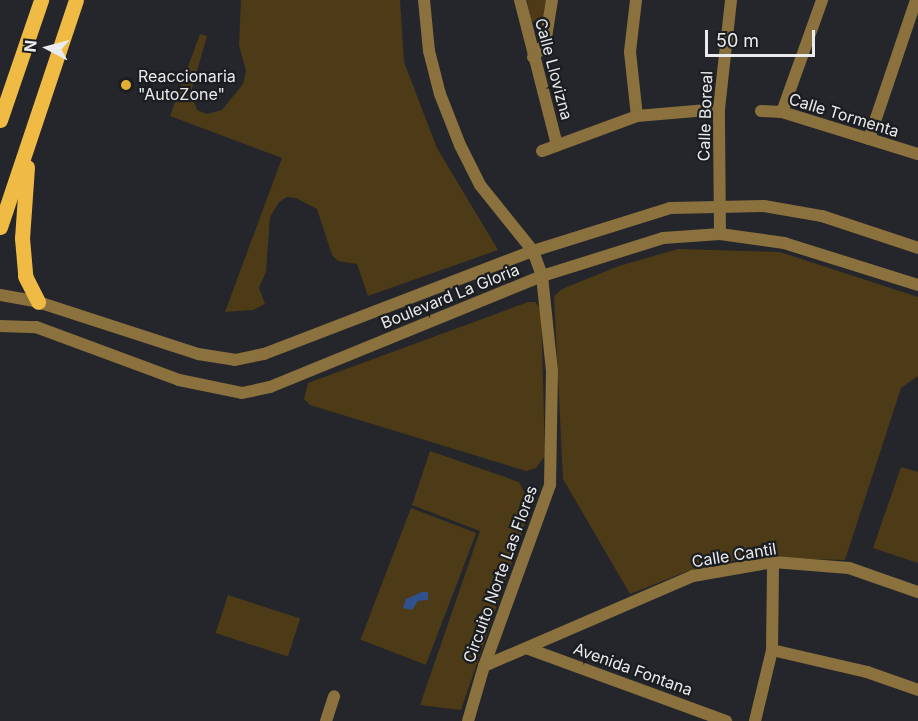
<!DOCTYPE html>
<html>
<head>
<meta charset="utf-8">
<style>
	body { margin:0 }
	#map { position:relative; width:918px; height:721px; overflow:hidden; background:#24262b; font-family:Inter,sans-serif }
	div>[style] { position:absolute }
	.green>* { inset:0; background:#4c3b16; transform-origin:0 0 }
	.water>* { inset:0; background:#30508e }
	.minor>* { height:12px; margin:-6px; padding:0 6px; transform-origin:6px; border-radius:6px; background:#8a713d }
	.tertiary>* { height:12px; margin:-6px; padding:0 6px; transform-origin:6px; border-radius:6px; background:#8a713d }
	.primary>* { height:15px; margin:-7.5px; padding:0 7.5px; transform-origin:7.5px; border-radius:7.5px; background:#f0bb45 }
	.dots>* { width:16px; height:16px; translate:-50% -50%; box-sizing:border-box; border:3px solid #1b1d21; border-radius:50% }
	span { translate:-50% -50%; white-space:nowrap; text-align:center; line-height:1.15; -webkit-text-stroke:4.5px #1b1d21; paint-order:stroke }
	.street-label { font-size:16px; color:#e9ebed }
	.poi-label { font-size:16px; color:#e9ebed }
	.left { translate:0 -50%; text-align:left }
	.north { position:absolute; left:18px; top:18px; width:60px; height:60px; -webkit-text-stroke:4px #1b1d21; paint-order:stroke; rotate:276deg; font-size:16px; font-weight:700; line-height:24px; text-align:center; color:#e9ebed }
	.north::after { content:''; display:block; margin:auto; width:21px; height:27px; background:#e9ebed; clip-path:polygon(50% 0,100% 100%,50% 72%,0 100%) }
	.scale { position:absolute; left:705px; top:30px; width:110px; height:27px; box-sizing:border-box; border:3px solid #e9ebed; border-top:0; padding-left:8px; font-size:18px; line-height:21px; white-space:nowrap; color:#e9ebed; -webkit-text-stroke:4px #1b1d21; paint-order:stroke }
</style>
</head>
<body>
<div id="map">
	<div class="green">
		<div style="clip-path:polygon(241px 0,400px 0,404px 62px,437px 148px,498px 250px,368px 296px,357px 264px,338px 261px,332px 255px,317px 209px,296px 198px,287px 197px,279px 202px,270px 217px,266px 272px,259px 288px,265px 304px,253px 310px,225px 312px,282px 158px,170px 116px,200px 34px,207px 36px,191px 92px,197px 110px,207px 114px,222px 110px,243px 84px,246px 71px,239px 45px)"></div>
		<div style="clip-path:polygon(527px 0,549px 0,543px 20px,531px 22px)"></div>
		<div style="clip-path:polygon(678px 249px,780px 252px,918px 297px,918px 376px,901px 388px,845px 560px,750px 557px,688px 571px,630px 594px,563px 479px,554px 296px,562px 289px,619px 266px)"></div>
		<div style="clip-path:polygon(528px 302px,535px 302px,541px 309px,545px 456px,536px 468px,526px 471px,310px 405px,304px 399px,308px 383px)"></div>
		<div style="clip-path:polygon(430px 451px,519px 482px,531px 506px,461px 710px,420px 705px,480px 531px,412px 505px)"></div>
		<div style="clip-path:polygon(901px 467px,918px 472px,918px 563px,873px 548px)"></div>
		<div style="left:411px;top:508px;width:70px;height:141px;rotate:21deg"></div>
		<div style="left:228px;top:595px;width:76px;height:40px;rotate:18deg"></div>
	</div>
	<div class="water">
		<div style="clip-path:polygon(422px 592px,428px 592px,428px 600px,418px 601px,412px 610px,403px 608px,406px 599px)"></div>
	</div>
	<div class="minor">
		<div style="left:424px;top:0;width:51px;rotate:84.4deg"></div>
		<div style="left:429px;top:51px;width:44px;rotate:75.7deg"></div>
		<div style="left:440px;top:94px;width:55px;rotate:68.6deg"></div>
		<div style="left:460px;top:145px;width:45px;rotate:63.4deg"></div>
		<div style="left:480px;top:185px;width:85px;rotate:51.2deg"></div>
		<div style="left:533px;top:251px;width:27px;rotate:70deg"></div>
		<div style="left:542px;top:276px;width:96px;rotate:84deg"></div>
		<div style="left:552px;top:371px;width:114px;rotate:91deg"></div>
		<div style="left:550px;top:485px;width:193px;rotate:110deg"></div>
		<div style="left:484px;top:666px;width:57px;rotate:106.2deg"></div>
		<div style="left:520px;top:0;width:150px;rotate:75.7deg"></div>
		<div style="left:636px;top:0;width:52px;rotate:96.6deg"></div>
		<div style="left:630px;top:52px;width:64px;rotate:83.8deg"></div>
		<div style="left:533px;top:57px;width:18px;rotate:-47deg"></div>
		<div style="left:545px;top:44px;width:45px;rotate:-81deg"></div>
		<div style="left:761px;top:111px;width:21px;rotate:3deg"></div>
		<div style="left:782px;top:112px;width:142px;rotate:17.2deg"></div>
		<div style="left:782px;top:112px;width:119px;rotate:-70.3deg"></div>
		<div style="left:869px;top:139px;width:147px;rotate:-71.3deg"></div>
		<div style="left:542px;top:151px;width:101px;rotate:-20.2deg"></div>
		<div style="left:637px;top:116px;width:82px;rotate:-4.9deg"></div>
		<div style="left:720px;top:234px;width:125px;rotate:-90.5deg"></div>
		<div style="left:719px;top:109px;width:110px;rotate:-83.7deg"></div>
		<div style="left:529px;top:649px;width:210px;rotate:20.1deg"></div>
		<div style="left:772px;top:650px;width:98px;rotate:13deg"></div>
		<div style="left:867px;top:672px;width:54px;rotate:19.4deg"></div>
		<div style="left:484px;top:666px;width:228px;rotate:-23.3deg"></div>
		<div style="left:693px;top:576px;width:81px;rotate:-9.9deg"></div>
		<div style="left:773px;top:562px;width:76px;rotate:4.5deg"></div>
		<div style="left:849px;top:568px;width:73px;rotate:19.2deg"></div>
		<div style="left:326px;top:721px;width:26px;rotate:-72deg"></div>
		<div style="left:755px;top:721px;width:73px;rotate:-76.5deg"></div>
		<div style="left:772px;top:650px;width:88px;rotate:-89.3deg"></div>
	</div>
	<div class="tertiary">
		<div style="left:0;top:295px;width:39px;rotate:10deg"></div>
		<div style="left:38px;top:302px;width:168px;rotate:18deg"></div>
		<div style="left:198px;top:354px;width:37px;rotate:9deg"></div>
		<div style="left:235px;top:360px;width:30px;rotate:-12deg"></div>
		<div style="left:264px;top:354px;width:288px;rotate:-21deg"></div>
		<div style="left:533px;top:251px;width:144px;rotate:-17.4deg"></div>
		<div style="left:670px;top:208px;width:94px;rotate:-1.2deg"></div>
		<div style="left:764px;top:206px;width:59px;rotate:9.8deg"></div>
		<div style="left:822px;top:216px;width:101px;rotate:18.4deg"></div>
		<div style="left:0;top:326px;width:36px;rotate:2deg"></div>
		<div style="left:36px;top:327px;width:153px;rotate:20.3deg"></div>
		<div style="left:179px;top:380px;width:64px;rotate:11.7deg"></div>
		<div style="left:242px;top:393px;width:29px;rotate:-12deg"></div>
		<div style="left:270px;top:387px;width:294px;rotate:-22.2deg"></div>
		<div style="left:542px;top:276px;width:127px;rotate:-17.4deg"></div>
		<div style="left:663px;top:238px;width:57px;rotate:-4deg"></div>
		<div style="left:720px;top:234px;width:65px;rotate:8deg"></div>
		<div style="left:784px;top:243px;width:140px;rotate:17.4deg"></div>
	</div>
	<div class="primary">
		<div style="left:0;top:120px;width:127px;rotate:-71.1deg"></div>
		<div style="left:27px;top:167px;width:71px;rotate:94deg"></div>
		<div style="left:22px;top:238px;width:38px;rotate:85deg"></div>
		<div style="left:25px;top:276px;width:29px;rotate:63deg"></div>
		<div style="left:0;top:227px;width:239px;rotate:-71.5deg"></div>
	</div>
	<div class="dots">
		<div style="left:126px;top:85px;background:#e3ae34"></div>
	</div>
	<div class="street-label">
		<span style="left:554px;top:69px;rotate:75deg">Calle Llovizna</span>
		<span style="left:844px;top:115px;rotate:17deg">Calle Tormenta</span>
		<span style="left:705px;top:116px;rotate:-88deg">Calle Boreal</span>
		<span style="left:450px;top:296px;rotate:-22deg">Boulevard La Gloria</span>
		<span style="left:734px;top:555px;rotate:-9deg">Calle Cantil</span>
		<span style="left:500px;top:574px;rotate:-70deg">Circuito Norte Las Flores</span>
		<span style="left:633px;top:669px;rotate:20deg">Avenida Fontana</span>
	</div>
	<div class="poi-label">
		<span class="left" style="left:138px;top:85px">Reaccionaria<br>"AutoZone"</span>
	</div>
	<div class="north">N</div>
	<div class="scale">50 m</div>
</div>
</body>
</html>
